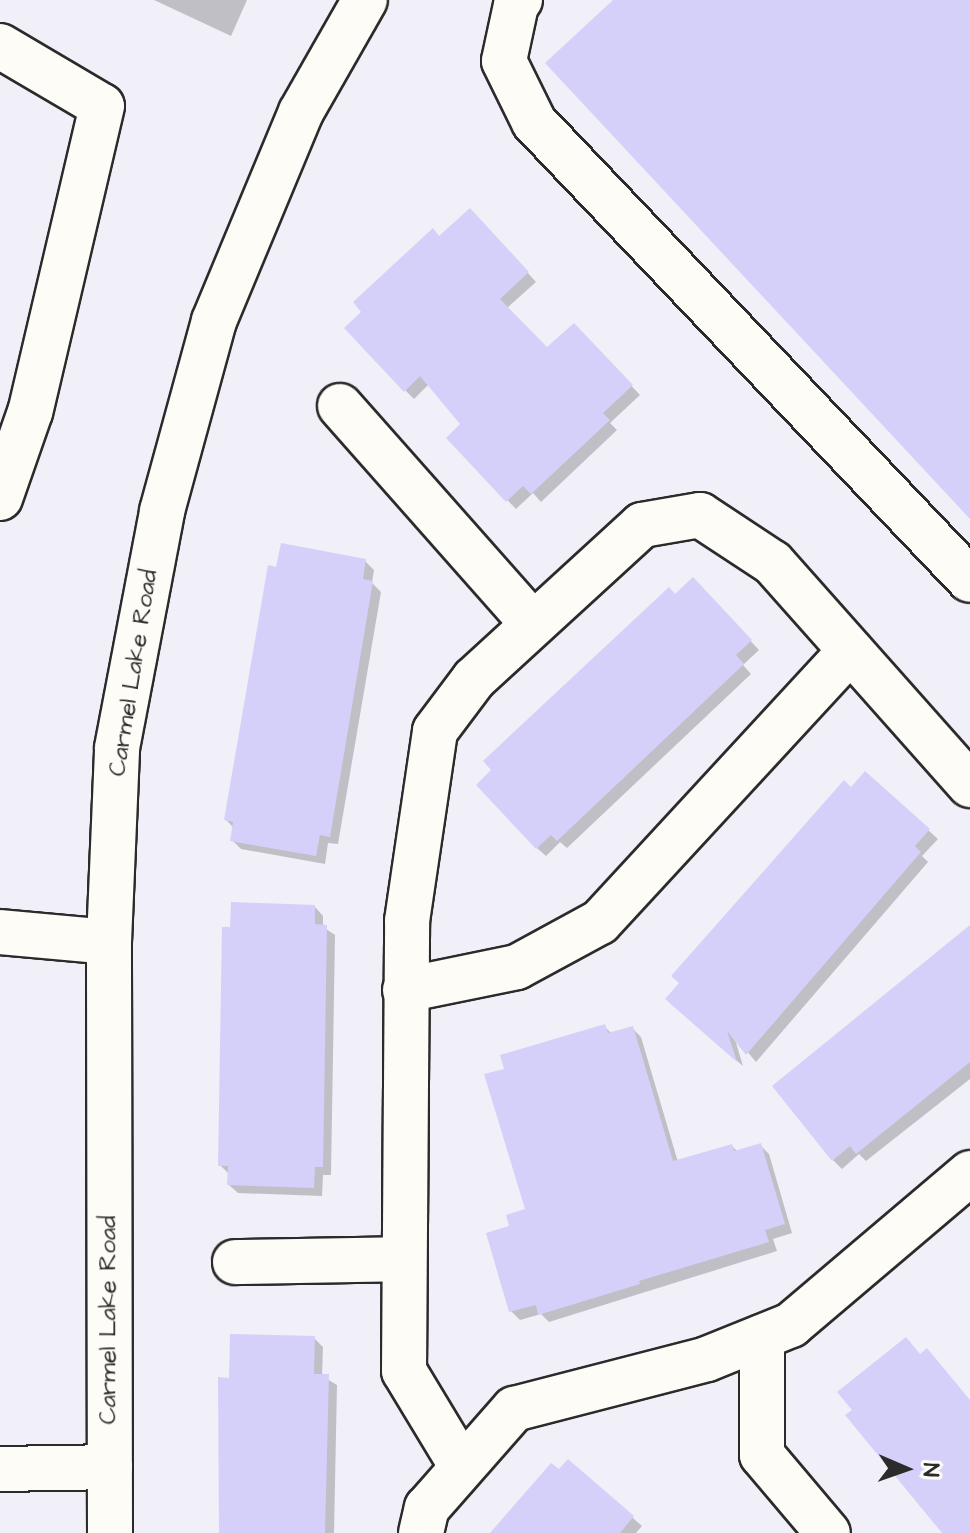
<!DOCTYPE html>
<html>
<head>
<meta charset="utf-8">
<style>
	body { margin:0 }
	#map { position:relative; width:970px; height:1533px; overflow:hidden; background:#f1eff8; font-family:"Architects Daughter",sans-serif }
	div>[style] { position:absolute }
	.shadow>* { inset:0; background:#0003 }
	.building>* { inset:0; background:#d5d0f9 }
	.roads { filter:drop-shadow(2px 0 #2b2b2b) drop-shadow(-2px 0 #2b2b2b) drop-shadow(0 2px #2b2b2b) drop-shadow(0 -2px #2b2b2b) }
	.minor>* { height:44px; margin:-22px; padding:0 22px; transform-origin:22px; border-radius:22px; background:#fdfcf7 }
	span { translate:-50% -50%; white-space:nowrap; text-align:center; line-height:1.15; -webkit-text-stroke:7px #fdfcf7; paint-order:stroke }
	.street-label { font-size:24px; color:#2b2b2b }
	.north { position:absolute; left:866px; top:1429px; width:80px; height:80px; -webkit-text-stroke:6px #fdfcf7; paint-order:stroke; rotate:92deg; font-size:22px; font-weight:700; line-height:32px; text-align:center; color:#2b2b2b }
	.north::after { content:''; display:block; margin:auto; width:28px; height:36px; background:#2b2b2b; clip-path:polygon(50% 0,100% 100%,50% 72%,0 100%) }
</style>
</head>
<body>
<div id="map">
	<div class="shadow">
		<div style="clip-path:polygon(154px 0,247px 0,231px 36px)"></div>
		<div style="clip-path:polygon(479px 219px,536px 282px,507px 308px,547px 350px,574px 325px,640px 395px,610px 423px,617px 430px,541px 502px,533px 493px,516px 509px,448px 438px,463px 424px,429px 384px,414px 399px,405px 390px,440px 238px)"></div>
		<div style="clip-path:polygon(365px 561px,374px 570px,372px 583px,381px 592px,338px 844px,328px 843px,325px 864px,241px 849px,232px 840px,234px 828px,226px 820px,278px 569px)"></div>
		<div style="clip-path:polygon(693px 580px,759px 650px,743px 665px,751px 674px,567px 848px,560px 842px,546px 856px,537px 848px,675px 596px)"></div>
		<div style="clip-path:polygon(865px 774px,938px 839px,922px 856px,928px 862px,756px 1062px,734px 1036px,743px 1066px,676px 1008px)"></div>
		<div style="clip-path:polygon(315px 907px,323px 916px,323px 927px,335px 935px,331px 1175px,323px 1175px,322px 1196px,238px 1193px,229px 1185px,230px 1175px,220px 1165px)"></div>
		<div style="clip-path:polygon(970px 928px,970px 1079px,866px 1161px,859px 1154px,842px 1169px,833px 1160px)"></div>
		<div style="clip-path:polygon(604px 1026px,612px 1034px,632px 1028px,641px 1037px,678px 1162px,732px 1146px,738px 1152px,760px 1145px,769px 1154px,792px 1233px,773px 1239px,777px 1251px,549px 1322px,541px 1314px,520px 1320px,511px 1311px,512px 1227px,528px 1210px,506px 1070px)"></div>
		<div style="clip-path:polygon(314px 1338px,323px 1347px,322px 1376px,337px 1385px,334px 1533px,219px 1533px,231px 1380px)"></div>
		<div style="clip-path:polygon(568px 1461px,642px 1526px,636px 1533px,492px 1533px)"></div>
	</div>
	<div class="building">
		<div style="clip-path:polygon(613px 0,970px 0,970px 519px,545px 63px)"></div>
		<div style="clip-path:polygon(470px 208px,529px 272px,500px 299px,547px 347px,574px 323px,633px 385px,603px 413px,610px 420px,531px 494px,523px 486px,506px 502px,446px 438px,460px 424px,420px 376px,404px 392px,344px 328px,361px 312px,353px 302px,433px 228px,439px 236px)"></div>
		<div style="clip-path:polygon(281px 543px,366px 559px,363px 579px,373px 581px,330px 837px,320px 835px,316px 856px,230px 841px,233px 822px,224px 820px,268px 565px,276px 567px)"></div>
		<div style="clip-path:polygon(693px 577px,752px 640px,736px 655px,744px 664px,557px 841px,551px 835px,536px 849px,476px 785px,491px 770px,483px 761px,669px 587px,675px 594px)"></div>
		<div style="clip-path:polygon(865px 771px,930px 829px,915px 846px,921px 852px,746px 1055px,727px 1031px,737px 1062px,665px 999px,679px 983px,671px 976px,844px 780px,851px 787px)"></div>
		<div style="clip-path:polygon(231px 902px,315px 905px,315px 924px,327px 925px,323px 1167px,315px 1167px,314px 1188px,227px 1185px,228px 1166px,218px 1166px,222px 927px,230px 927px)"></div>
		<div style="clip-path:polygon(970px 925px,970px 1062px,856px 1154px,850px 1146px,832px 1161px,772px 1086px)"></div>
		<div style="clip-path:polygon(605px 1024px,608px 1033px,633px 1026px,673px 1161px,732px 1144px,734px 1151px,761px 1143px,785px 1224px,765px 1230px,769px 1242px,639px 1281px,640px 1284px,538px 1315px,536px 1305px,509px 1312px,486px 1233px,509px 1226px,506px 1215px,525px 1209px,484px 1074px,504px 1069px,500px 1055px)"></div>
		<div style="clip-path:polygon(230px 1334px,315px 1336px,314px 1374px,329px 1374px,325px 1533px,219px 1533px,218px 1377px,229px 1378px)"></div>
		<div style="clip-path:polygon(906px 1337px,920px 1354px,927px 1348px,970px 1400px,970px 1533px,942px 1533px,845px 1415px,852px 1410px,837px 1392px)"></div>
		<div style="clip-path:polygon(568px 1459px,634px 1516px,620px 1533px,490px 1533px,551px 1463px,559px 1469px)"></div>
	</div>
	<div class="roads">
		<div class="minor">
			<div style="left:520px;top:0;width:6px;rotate:129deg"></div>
			<div style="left:516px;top:5px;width:57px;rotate:102.1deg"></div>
			<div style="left:504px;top:61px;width:68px;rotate:63.8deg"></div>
			<div style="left:534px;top:122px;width:632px;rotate:46.41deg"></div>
			<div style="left:0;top:46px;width:118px;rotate:30.5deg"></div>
			<div style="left:102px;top:106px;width:314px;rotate:103.2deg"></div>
			<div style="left:30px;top:412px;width:91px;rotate:109.2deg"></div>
			<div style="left:340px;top:406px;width:291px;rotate:48.5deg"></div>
			<div style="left:0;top:932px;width:109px;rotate:5.2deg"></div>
			<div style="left:405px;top:990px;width:114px;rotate:-11.6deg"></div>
			<div style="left:517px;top:967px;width:94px;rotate:-28.5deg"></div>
			<div style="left:600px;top:922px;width:369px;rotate:-47.3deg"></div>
			<div style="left:235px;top:1262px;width:169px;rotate:-1deg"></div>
			<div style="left:762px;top:1337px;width:118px;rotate:90deg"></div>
			<div style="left:762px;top:1455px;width:102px;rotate:49.8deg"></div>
			<div style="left:462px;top:1467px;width:112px;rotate:-121.1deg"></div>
			<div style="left:404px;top:1371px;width:450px;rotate:-89.6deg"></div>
			<div style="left:407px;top:921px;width:192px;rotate:-81.6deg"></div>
			<div style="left:435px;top:731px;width:65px;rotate:-53.1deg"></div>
			<div style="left:474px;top:679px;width:228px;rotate:-42.5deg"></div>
			<div style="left:642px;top:525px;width:59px;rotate:-9.8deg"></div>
			<div style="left:700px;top:515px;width:87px;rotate:33.3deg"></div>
			<div style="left:773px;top:563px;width:297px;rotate:48.4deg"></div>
			<div style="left:0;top:1469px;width:110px;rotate:-1deg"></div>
			<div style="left:110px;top:1533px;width:591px;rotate:-90.1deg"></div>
			<div style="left:109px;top:942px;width:194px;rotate:-87.6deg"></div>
			<div style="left:117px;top:748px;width:241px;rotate:-79.2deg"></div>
			<div style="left:162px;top:511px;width:197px;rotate:-74.7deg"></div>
			<div style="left:214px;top:321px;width:226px;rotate:-67.4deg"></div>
			<div style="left:301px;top:112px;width:129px;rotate:-60.3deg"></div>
			<div style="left:421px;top:1533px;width:26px;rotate:-77deg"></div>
			<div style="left:427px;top:1508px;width:132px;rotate:-48.7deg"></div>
			<div style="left:514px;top:1409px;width:199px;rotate:-14.5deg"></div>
			<div style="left:707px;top:1359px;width:91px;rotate:-22deg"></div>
			<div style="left:791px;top:1325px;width:235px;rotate:-40.3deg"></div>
		</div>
	</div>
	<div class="street-label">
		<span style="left:134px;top:673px;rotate:-81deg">Carmel Lake Road</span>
		<span style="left:109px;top:1320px;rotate:-90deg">Carmel Lake Road</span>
	</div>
	<div class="north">N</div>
</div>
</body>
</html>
